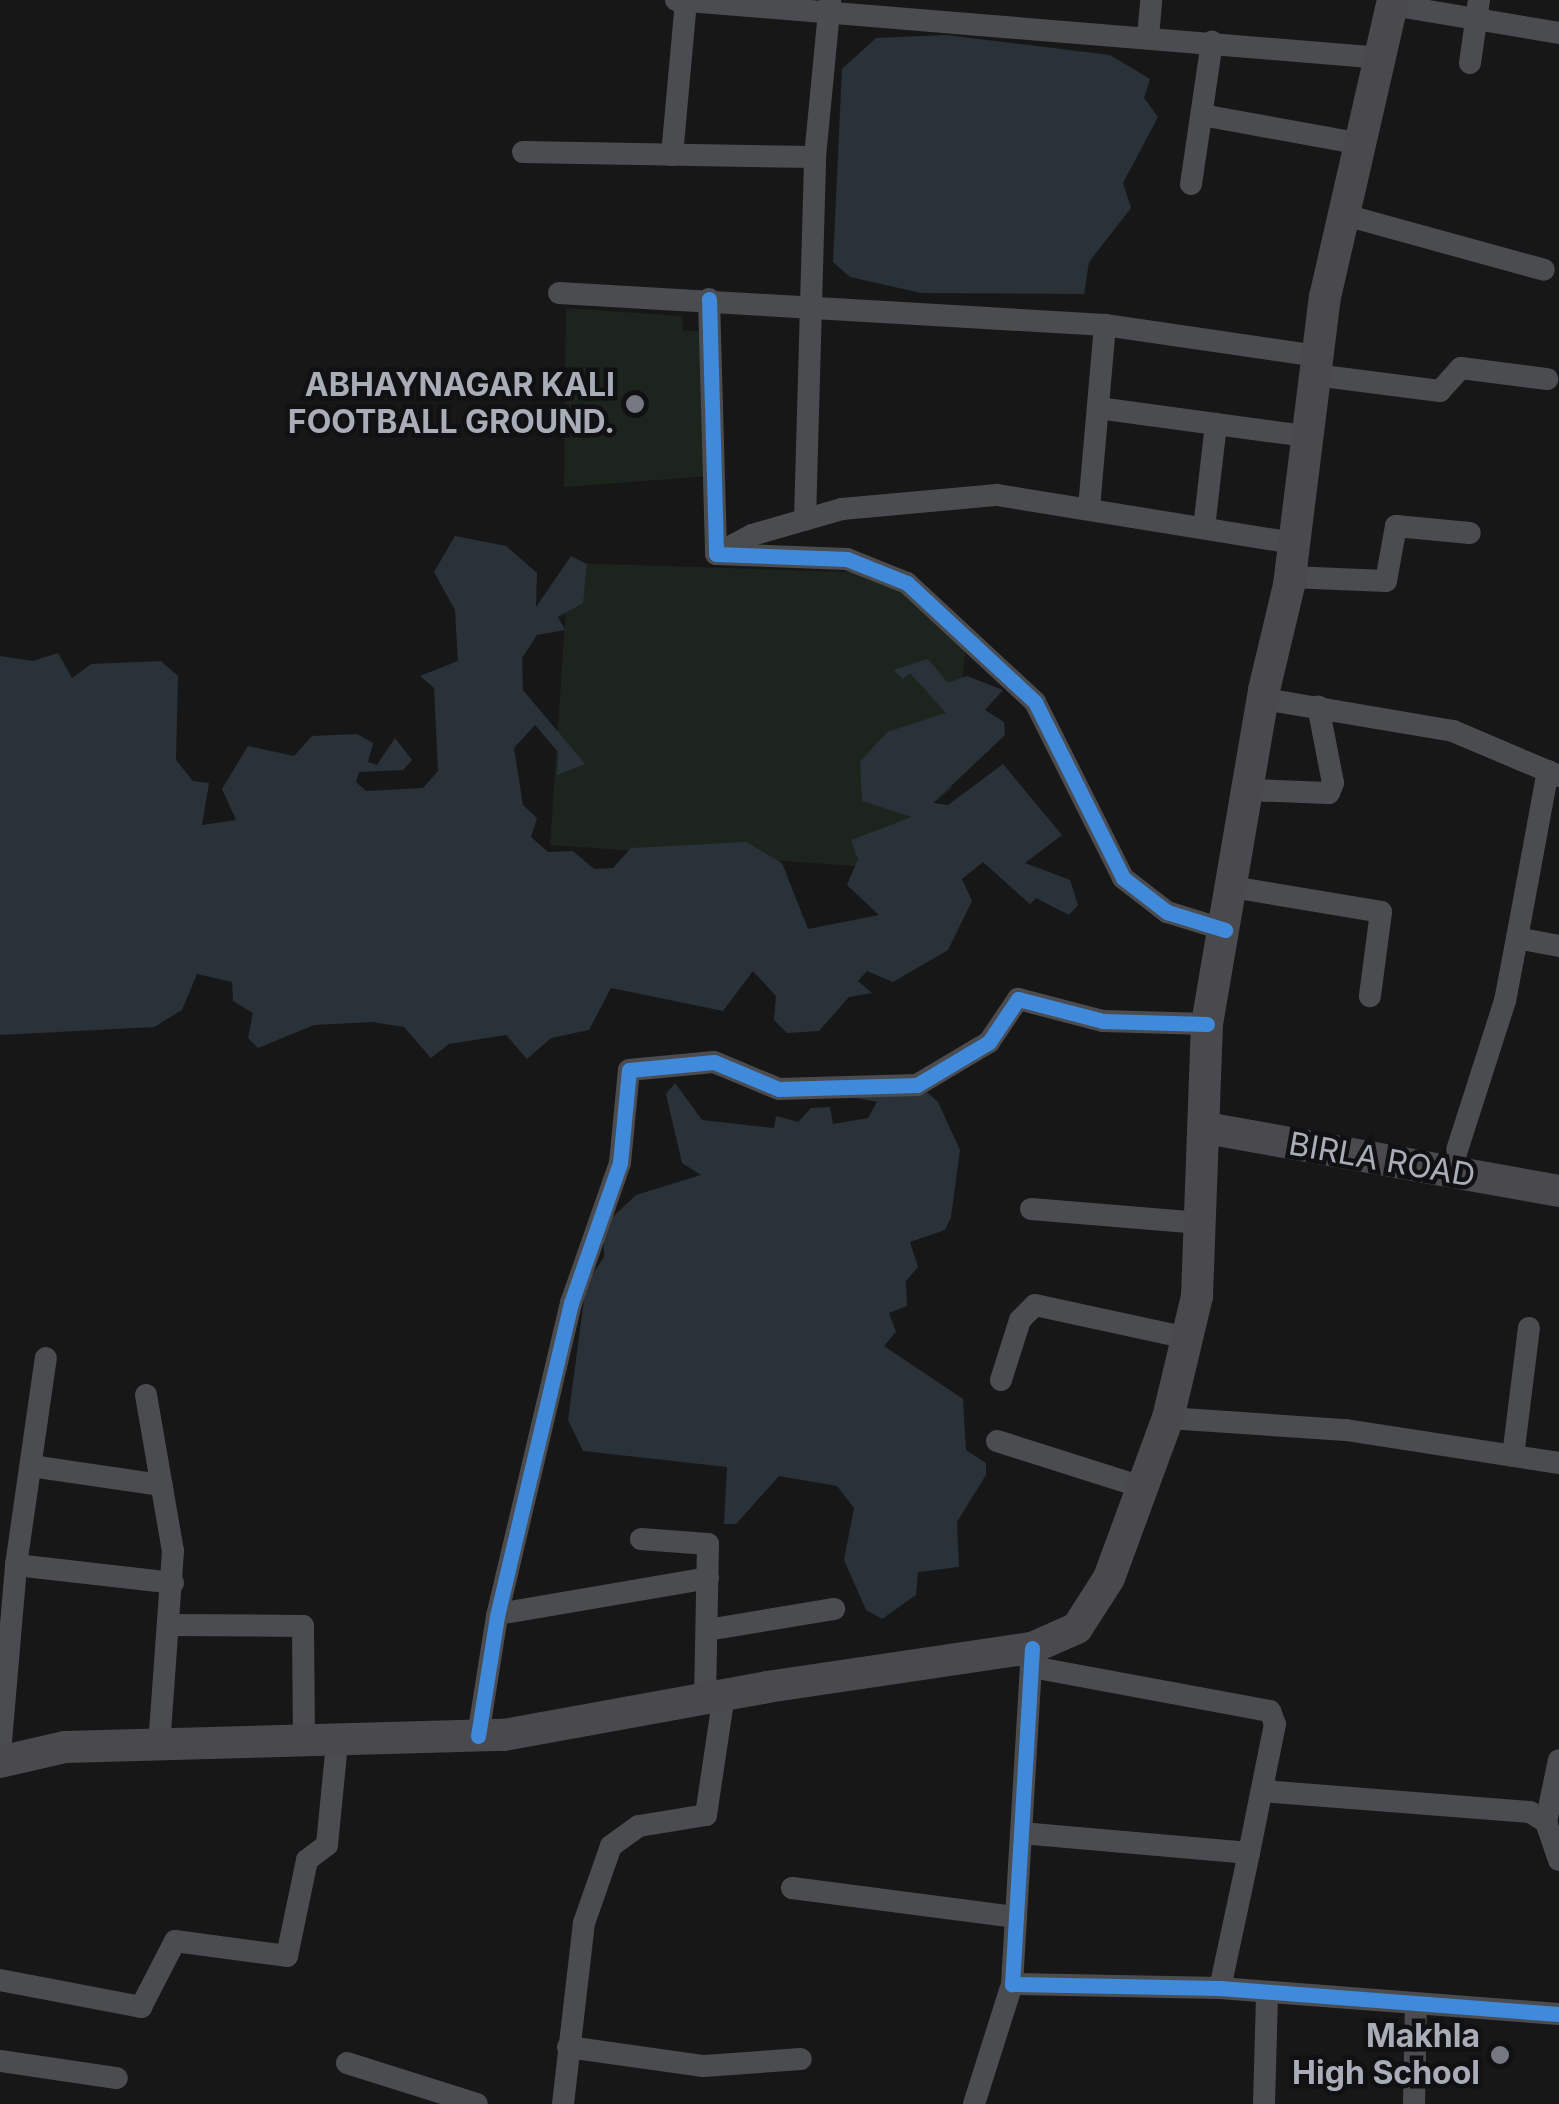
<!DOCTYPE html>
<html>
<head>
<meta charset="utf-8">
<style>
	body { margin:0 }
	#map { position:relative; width:1559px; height:2104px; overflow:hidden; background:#171717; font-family:Inter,sans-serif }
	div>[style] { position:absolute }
	.green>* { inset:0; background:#1d241e }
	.water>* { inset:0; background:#2a3239 }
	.street>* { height:22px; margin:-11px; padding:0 11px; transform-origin:11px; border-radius:11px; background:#4b4c50 }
	.secondary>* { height:32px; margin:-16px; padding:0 16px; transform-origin:16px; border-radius:16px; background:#4a4a4e }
	.cycleway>* { height:15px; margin:-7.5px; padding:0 7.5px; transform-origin:7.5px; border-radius:7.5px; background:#408adc }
	.dots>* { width:28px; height:28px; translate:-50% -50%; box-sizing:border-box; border:5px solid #111113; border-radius:50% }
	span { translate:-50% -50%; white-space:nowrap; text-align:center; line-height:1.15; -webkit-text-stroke:9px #111113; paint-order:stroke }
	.poi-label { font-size:32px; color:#a8adb8; font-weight:700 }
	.right { translate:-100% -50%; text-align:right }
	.street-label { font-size:32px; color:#a8adb8 }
</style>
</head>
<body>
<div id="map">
	<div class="green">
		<div style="clip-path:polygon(566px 308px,682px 316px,683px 331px,701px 331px,710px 476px,564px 487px)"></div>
		<div style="clip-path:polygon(569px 563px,884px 573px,966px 644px,951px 789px,855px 866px,550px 845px)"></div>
	</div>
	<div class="water">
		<div style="clip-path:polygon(946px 35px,1110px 55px,1150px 79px,1144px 98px,1158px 117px,1123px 183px,1131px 208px,1089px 262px,1084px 294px,921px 293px,850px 277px,833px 262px,842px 69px,876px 38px)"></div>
		<div style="clip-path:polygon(455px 536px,506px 546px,537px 573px,536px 607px,571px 556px,587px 564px,583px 603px,558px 617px,565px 630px,537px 635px,522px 658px,523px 690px,585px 764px,557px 775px,558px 752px,535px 725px,514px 748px,523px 805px,537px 818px,531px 837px,548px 852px,573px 851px,594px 869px,613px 868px,631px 848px,746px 842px,782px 863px,808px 929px,879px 915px,847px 885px,858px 859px,851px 840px,912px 817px,862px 801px,860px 762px,887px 732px,946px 713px,910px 673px,903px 679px,893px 670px,928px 659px,948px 683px,967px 676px,1003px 690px,985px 710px,1004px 722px,1005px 735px,933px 803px,948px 805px,1003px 764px,1062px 835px,1025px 863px,1070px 880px,1078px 905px,1069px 915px,1036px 898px,1030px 904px,983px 862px,962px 879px,972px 901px,948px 950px,893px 982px,867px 971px,858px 981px,872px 993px,849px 997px,819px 1031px,787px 1033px,774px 1020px,776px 996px,753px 971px,723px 1011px,611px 988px,589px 1030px,551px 1038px,527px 1059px,506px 1035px,449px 1044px,431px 1058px,404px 1027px,372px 1022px,314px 1025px,258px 1048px,248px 1038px,253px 1013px,233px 1001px,232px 982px,197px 974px,182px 1010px,154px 1027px,0 1035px,0 656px,33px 661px,58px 653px,72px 678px,91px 664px,161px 661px,178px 676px,176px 760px,193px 781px,209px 783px,202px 825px,236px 820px,222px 789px,248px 746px,294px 756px,312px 736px,357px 734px,373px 743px,368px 762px,377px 765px,395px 738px,412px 760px,403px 770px,359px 772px,356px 782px,366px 791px,423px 788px,438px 771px,434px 688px,420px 676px,458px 661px,455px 610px,434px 572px)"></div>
		<div style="clip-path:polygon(911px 1078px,938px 1102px,960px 1150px,951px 1217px,945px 1230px,910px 1242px,918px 1267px,906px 1281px,907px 1306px,889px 1313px,896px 1332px,884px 1346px,963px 1399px,966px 1450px,986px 1463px,986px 1475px,957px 1522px,959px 1567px,918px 1572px,916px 1595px,882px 1619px,866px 1610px,844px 1560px,854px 1508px,837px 1486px,779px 1476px,736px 1524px,724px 1524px,727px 1467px,583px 1451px,568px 1420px,586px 1284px,604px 1257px,603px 1226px,636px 1195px,701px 1175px,682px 1163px,666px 1094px,675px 1083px,702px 1120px,774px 1128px,776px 1116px,798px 1122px,811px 1108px,830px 1107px,833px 1124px,868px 1118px,877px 1102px,852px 1097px)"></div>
	</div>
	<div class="street">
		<div style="left:676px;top:0;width:708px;rotate:4.7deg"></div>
		<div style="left:1392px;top:5px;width:169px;rotate:9.5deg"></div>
		<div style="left:1148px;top:37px;width:37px;rotate:-85deg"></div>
		<div style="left:1470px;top:63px;width:64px;rotate:-81.9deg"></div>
		<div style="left:1202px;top:115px;width:163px;rotate:10.3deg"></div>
		<div style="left:523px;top:152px;width:292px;rotate:1deg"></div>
		<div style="left:672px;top:155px;width:155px;rotate:-84.8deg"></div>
		<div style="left:1191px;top:184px;width:144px;rotate:-81.6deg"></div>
		<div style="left:1345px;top:215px;width:206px;rotate:15.4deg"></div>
		<div style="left:559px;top:293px;width:547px;rotate:3.35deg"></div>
		<div style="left:1105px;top:325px;width:214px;rotate:8.3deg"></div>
		<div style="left:709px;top:299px;width:255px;rotate:88.4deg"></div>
		<div style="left:716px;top:554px;width:131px;rotate:2.2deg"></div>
		<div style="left:847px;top:559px;width:65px;rotate:21.8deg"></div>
		<div style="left:907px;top:583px;width:175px;rotate:42.9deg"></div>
		<div style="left:1035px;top:702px;width:197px;rotate:63.4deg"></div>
		<div style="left:1123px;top:878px;width:56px;rotate:37.7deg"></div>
		<div style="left:1167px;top:912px;width:61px;rotate:17.2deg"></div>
		<div style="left:1315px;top:375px;width:126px;rotate:7.3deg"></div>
		<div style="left:1440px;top:391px;width:31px;rotate:-48deg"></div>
		<div style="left:1461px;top:368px;width:87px;rotate:7.3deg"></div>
		<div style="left:1098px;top:408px;width:210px;rotate:7.7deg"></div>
		<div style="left:1089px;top:508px;width:184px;rotate:-85deg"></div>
		<div style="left:805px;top:520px;width:363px;rotate:-88.4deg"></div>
		<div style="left:815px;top:157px;width:158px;rotate:-84.5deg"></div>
		<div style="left:1204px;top:528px;width:105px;rotate:-83.4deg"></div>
		<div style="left:720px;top:552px;width:36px;rotate:-28deg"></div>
		<div style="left:752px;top:535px;width:94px;rotate:-16.1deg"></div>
		<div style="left:842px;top:509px;width:156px;rotate:-5.2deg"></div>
		<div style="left:997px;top:495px;width:301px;rotate:9.2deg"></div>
		<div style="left:1290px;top:577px;width:96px;rotate:2.4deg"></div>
		<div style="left:1386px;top:581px;width:56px;rotate:-79.7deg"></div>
		<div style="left:1396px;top:526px;width:74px;rotate:5.4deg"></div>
		<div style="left:1264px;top:699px;width:192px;rotate:9.6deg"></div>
		<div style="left:1453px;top:731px;width:115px;rotate:23deg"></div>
		<div style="left:1248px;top:790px;width:81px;rotate:2.1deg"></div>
		<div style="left:1329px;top:793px;width:11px;rotate:-68deg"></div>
		<div style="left:1333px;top:783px;width:78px;rotate:-101deg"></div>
		<div style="left:1232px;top:887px;width:151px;rotate:9.5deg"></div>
		<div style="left:1381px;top:912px;width:85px;rotate:97.5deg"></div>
		<div style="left:1517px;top:938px;width:170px;rotate:-79.5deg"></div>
		<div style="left:1450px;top:1172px;width:180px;rotate:-72.2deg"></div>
		<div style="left:1505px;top:1001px;width:64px;rotate:-79.2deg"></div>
		<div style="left:1517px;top:938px;width:43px;rotate:10.8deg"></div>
		<div style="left:1031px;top:1209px;width:173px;rotate:4.7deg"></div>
		<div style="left:1001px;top:1380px;width:63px;rotate:-72.4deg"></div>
		<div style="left:1020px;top:1320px;width:21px;rotate:-45deg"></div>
		<div style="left:1035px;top:1305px;width:156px;rotate:12.2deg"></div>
		<div style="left:146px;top:1395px;width:158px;rotate:80.2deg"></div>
		<div style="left:173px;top:1551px;width:196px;rotate:94.1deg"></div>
		<div style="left:1168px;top:1418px;width:178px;rotate:3.9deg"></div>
		<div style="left:1346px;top:1430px;width:216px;rotate:8.8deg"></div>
		<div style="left:997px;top:1441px;width:152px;rotate:17.6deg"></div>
		<div style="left:1513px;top:1456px;width:129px;rotate:-82.9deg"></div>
		<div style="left:31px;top:1466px;width:132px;rotate:8.3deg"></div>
		<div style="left:641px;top:1539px;width:67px;rotate:4.3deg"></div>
		<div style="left:708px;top:1544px;width:154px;rotate:91.1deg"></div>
		<div style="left:16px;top:1565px;width:158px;rotate:6.5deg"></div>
		<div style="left:498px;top:1614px;width:213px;rotate:-9.7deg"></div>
		<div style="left:169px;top:1625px;width:134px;rotate:0.4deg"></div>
		<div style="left:303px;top:1626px;width:119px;rotate:89.5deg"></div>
		<div style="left:707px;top:1630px;width:129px;rotate:-9.4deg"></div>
		<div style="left:1032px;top:1648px;width:337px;rotate:93.4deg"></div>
		<div style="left:1012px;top:1984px;width:208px;rotate:1.1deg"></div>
		<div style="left:1220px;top:1988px;width:340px;rotate:4.4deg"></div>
		<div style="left:1032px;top:1667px;width:242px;rotate:10.5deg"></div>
		<div style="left:1270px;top:1711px;width:14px;rotate:69deg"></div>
		<div style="left:1275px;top:1724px;width:132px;rotate:101.4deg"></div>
		<div style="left:478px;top:1736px;width:121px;rotate:-81deg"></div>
		<div style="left:497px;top:1616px;width:322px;rotate:-76.7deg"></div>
		<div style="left:571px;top:1303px;width:148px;rotate:-70.7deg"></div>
		<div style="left:620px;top:1163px;width:93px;rotate:-84.5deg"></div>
		<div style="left:629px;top:1070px;width:85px;rotate:-5.4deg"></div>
		<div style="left:714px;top:1062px;width:70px;rotate:22.6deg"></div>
		<div style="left:779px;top:1089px;width:138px;rotate:-1.7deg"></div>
		<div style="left:917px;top:1085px;width:84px;rotate:-30.8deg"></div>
		<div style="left:989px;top:1042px;width:52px;rotate:-56deg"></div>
		<div style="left:1018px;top:999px;width:88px;rotate:14.5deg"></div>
		<div style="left:1103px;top:1021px;width:104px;rotate:1.7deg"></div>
		<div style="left:0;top:1753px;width:189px;rotate:-85.1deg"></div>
		<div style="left:16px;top:1565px;width:209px;rotate:-81.8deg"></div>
		<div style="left:1262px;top:1791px;width:269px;rotate:4.5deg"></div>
		<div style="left:1530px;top:1812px;width:19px;rotate:32deg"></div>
		<div style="left:1546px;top:1822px;width:40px;rotate:71.1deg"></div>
		<div style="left:1546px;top:1822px;width:63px;rotate:-78.2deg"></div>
		<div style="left:1021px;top:1833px;width:229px;rotate:5deg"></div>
		<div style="left:1249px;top:1853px;width:138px;rotate:102.1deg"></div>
		<div style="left:792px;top:1888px;width:224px;rotate:7.4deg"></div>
		<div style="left:0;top:1980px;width:144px;rotate:10.8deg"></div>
		<div style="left:141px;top:2007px;width:74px;rotate:-62.7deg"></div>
		<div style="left:175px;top:1941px;width:113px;rotate:7.6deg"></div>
		<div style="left:287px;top:1956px;width:98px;rotate:-78.2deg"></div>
		<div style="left:307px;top:1860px;width:25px;rotate:-37deg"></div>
		<div style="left:327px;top:1845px;width:102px;rotate:-84.4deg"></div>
		<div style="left:568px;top:2047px;width:137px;rotate:8deg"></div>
		<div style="left:704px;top:2066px;width:97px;rotate:-4.1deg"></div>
		<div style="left:0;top:2061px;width:118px;rotate:8.3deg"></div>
		<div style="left:347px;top:2063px;width:136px;rotate:17.5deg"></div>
		<div style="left:563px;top:2104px;width:182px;rotate:-83.4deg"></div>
		<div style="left:584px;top:1923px;width:82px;rotate:-70.7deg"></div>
		<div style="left:611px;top:1846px;width:34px;rotate:-36deg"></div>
		<div style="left:639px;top:1826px;width:68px;rotate:-9.3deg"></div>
		<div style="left:706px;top:1815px;width:121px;rotate:-81.5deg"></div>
		<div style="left:974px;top:2104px;width:126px;rotate:-72.4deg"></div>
		<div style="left:1264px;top:2104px;width:109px;rotate:-88.4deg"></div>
		<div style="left:1414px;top:2104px;width:100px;rotate:-88.9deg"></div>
	</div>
	<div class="secondary">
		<div style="left:1206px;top:1128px;width:359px;rotate:10.1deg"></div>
		<div style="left:0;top:1762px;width:67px;rotate:-13deg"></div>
		<div style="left:65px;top:1747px;width:439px;rotate:-1.6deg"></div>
		<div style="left:504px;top:1735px;width:267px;rotate:-10.3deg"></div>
		<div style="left:767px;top:1687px;width:268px;rotate:-8.4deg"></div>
		<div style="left:1032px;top:1648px;width:49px;rotate:-24deg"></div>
		<div style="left:1077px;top:1628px;width:59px;rotate:-57.4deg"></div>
		<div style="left:1109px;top:1578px;width:171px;rotate:-69.8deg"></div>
		<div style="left:1168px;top:1418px;width:125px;rotate:-76.6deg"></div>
		<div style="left:1197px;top:1296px;width:272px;rotate:-87.9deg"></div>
		<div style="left:1207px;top:1024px;width:339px;rotate:-80.3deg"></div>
		<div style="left:1264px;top:690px;width:108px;rotate:-76.6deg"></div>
		<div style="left:1289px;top:585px;width:290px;rotate:-82.9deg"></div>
		<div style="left:1325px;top:297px;width:305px;rotate:-77.1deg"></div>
	</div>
	<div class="cycleway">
		<div style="left:709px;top:299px;width:255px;rotate:88.4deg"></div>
		<div style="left:716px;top:554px;width:131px;rotate:2.2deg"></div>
		<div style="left:847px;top:559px;width:65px;rotate:21.8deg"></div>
		<div style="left:907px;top:583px;width:175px;rotate:42.9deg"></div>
		<div style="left:1035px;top:702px;width:197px;rotate:63.4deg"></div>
		<div style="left:1123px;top:878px;width:56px;rotate:37.7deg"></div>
		<div style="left:1167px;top:912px;width:61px;rotate:17.2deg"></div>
		<div style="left:1032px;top:1648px;width:337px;rotate:93.4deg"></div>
		<div style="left:1012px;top:1984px;width:208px;rotate:1.1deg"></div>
		<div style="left:1220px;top:1988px;width:340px;rotate:4.4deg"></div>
		<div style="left:478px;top:1736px;width:121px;rotate:-81deg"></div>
		<div style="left:497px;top:1616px;width:322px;rotate:-76.7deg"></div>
		<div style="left:571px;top:1303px;width:148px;rotate:-70.7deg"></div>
		<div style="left:620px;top:1163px;width:93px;rotate:-84.5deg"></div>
		<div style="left:629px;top:1070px;width:85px;rotate:-5.4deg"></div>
		<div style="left:714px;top:1062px;width:70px;rotate:22.6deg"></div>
		<div style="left:779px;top:1089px;width:138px;rotate:-1.7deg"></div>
		<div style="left:917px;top:1085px;width:84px;rotate:-30.8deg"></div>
		<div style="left:989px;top:1042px;width:52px;rotate:-56deg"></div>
		<div style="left:1018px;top:999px;width:88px;rotate:14.5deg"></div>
		<div style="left:1103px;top:1021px;width:104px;rotate:1.7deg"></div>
	</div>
	<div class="dots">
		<div style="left:635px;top:404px;background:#757880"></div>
		<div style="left:1500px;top:2055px;background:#757880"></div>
	</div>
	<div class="poi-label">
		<span class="right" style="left:615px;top:404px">ABHAYNAGAR KALI<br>FOOTBALL GROUND.</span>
		<span class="right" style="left:1480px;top:2055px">Makhla<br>High School</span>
	</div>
	<div class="street-label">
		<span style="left:1382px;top:1160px;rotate:10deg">BIRLA ROAD</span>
	</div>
</div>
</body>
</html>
